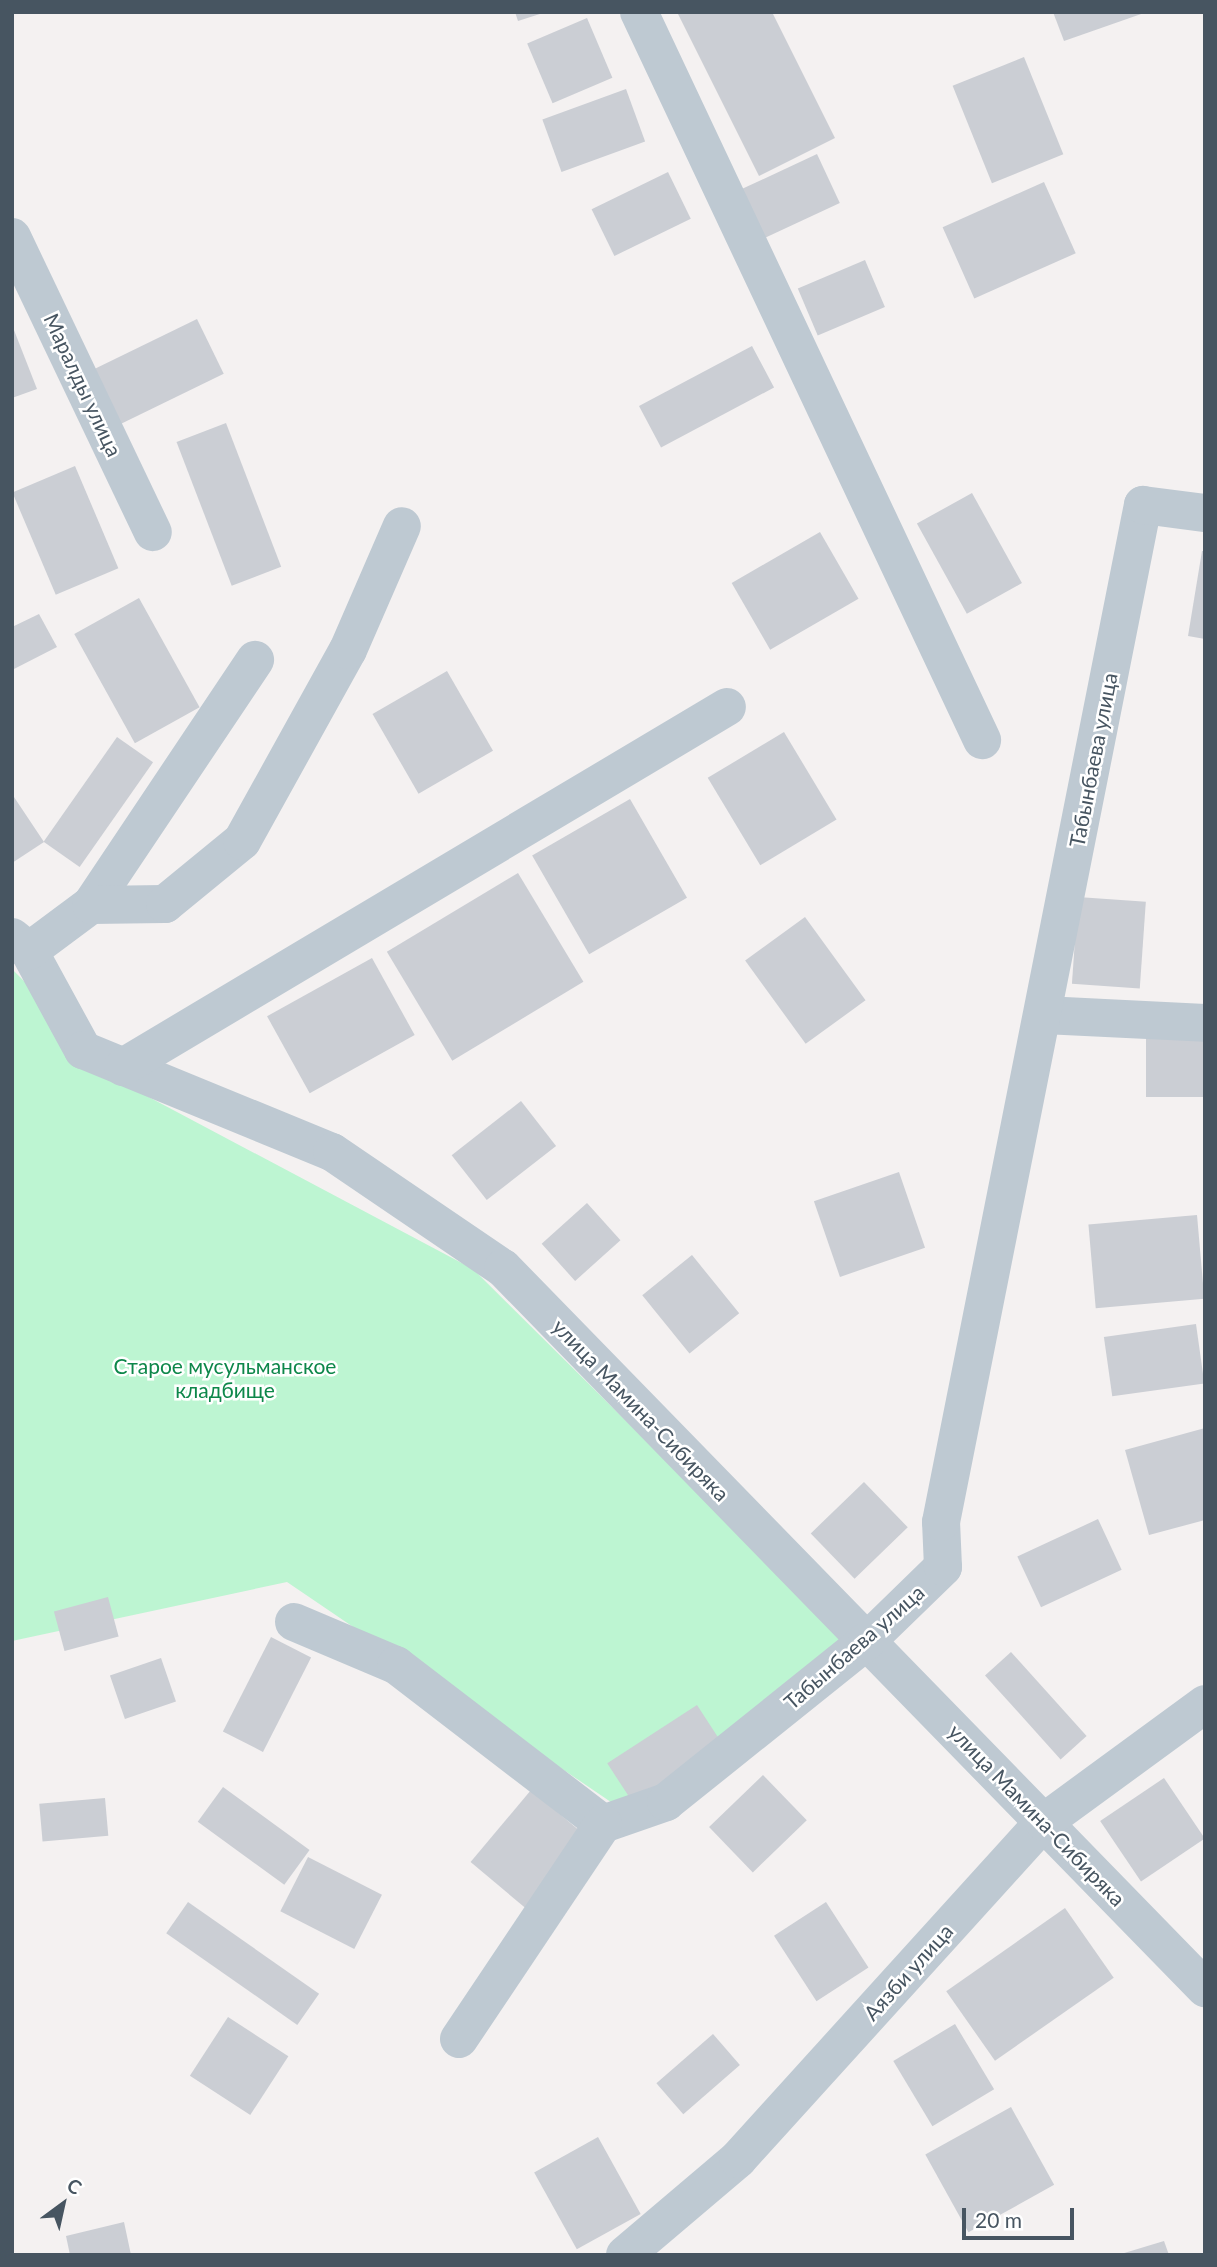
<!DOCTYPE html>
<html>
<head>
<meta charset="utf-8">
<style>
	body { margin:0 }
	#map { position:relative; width:1217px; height:2267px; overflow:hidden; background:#f4f1f1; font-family:Lato,sans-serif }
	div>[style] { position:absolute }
	.green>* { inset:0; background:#bdf5d2 }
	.building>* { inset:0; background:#cbced4; transform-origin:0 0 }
	.minor>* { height:38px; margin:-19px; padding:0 19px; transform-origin:19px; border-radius:19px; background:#bec9d2 }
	span { translate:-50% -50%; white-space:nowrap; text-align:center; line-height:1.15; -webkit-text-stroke:5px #fff; paint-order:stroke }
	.street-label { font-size:21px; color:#475561 }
	.park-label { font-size:21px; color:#0d874a }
	.frame { position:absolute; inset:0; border:14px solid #475561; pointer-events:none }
	.north { position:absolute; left:28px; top:2169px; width:70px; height:70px; -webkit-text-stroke:5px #fff; paint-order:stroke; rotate:33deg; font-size:19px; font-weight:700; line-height:28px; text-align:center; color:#475561 }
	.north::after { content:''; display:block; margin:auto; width:24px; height:32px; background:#475561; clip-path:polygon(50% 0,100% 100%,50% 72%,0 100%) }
	.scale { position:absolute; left:962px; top:2208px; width:112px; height:32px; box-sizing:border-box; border:4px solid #475561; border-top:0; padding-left:9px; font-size:21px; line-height:24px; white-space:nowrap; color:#475561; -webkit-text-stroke:5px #fff; paint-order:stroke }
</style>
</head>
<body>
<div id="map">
	<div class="green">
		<div style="clip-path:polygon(12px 969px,128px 1086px,473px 1269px,846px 1639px,630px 1815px,287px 1582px,12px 1641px)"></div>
	</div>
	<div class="building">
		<div style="clip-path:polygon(515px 12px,543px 12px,543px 13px,518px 21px)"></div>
		<div style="clip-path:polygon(677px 12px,772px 12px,835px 138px,759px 176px)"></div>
		<div style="clip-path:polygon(1053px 12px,1144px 12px,1144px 13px,1064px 41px)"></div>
		<div style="left:587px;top:18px;width:65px;height:65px;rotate:67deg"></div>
		<div style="left:1024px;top:57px;width:105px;height:77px;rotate:68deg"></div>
		<div style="left:626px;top:89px;width:56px;height:89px;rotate:70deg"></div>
		<div style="left:817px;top:154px;width:54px;height:83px;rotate:65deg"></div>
		<div style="left:668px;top:172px;width:52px;height:85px;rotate:64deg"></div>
		<div style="left:1044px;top:182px;width:78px;height:111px;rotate:66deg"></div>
		<div style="left:865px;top:260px;width:51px;height:73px;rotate:67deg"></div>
		<div style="left:197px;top:319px;width:61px;height:117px;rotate:64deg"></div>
		<div style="clip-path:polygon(12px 325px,37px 389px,12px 398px)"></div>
		<div style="left:752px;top:346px;width:47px;height:128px;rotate:62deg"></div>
		<div style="left:226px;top:423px;width:154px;height:53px;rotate:69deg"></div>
		<div style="left:75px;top:466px;width:111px;height:68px;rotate:67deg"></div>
		<div style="left:972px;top:493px;width:103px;height:63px;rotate:61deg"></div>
		<div style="left:820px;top:532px;width:77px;height:102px;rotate:60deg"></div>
		<div style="clip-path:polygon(1202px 551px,1205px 551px,1205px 639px,1188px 636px)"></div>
		<div style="left:139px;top:598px;width:125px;height:74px;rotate:61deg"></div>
		<div style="clip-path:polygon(39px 614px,57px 647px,12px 670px,12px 627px)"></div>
		<div style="left:447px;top:671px;width:92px;height:86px;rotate:60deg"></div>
		<div style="left:784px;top:732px;width:102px;height:89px;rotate:59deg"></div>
		<div style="left:117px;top:737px;width:44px;height:128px;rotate:35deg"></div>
		<div style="clip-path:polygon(12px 794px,44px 842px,12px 863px)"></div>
		<div style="left:630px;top:799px;width:114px;height:113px;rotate:60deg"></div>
		<div style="left:518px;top:873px;width:127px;height:153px;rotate:59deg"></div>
		<div style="left:1078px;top:897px;width:68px;height:87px;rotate:4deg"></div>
		<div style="left:805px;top:917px;width:103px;height:74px;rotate:54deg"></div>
		<div style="left:372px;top:958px;width:88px;height:120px;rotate:61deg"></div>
		<div style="left:1205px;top:1036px;width:61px;height:59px;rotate:90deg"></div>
		<div style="left:521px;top:1101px;width:57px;height:88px;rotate:52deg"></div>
		<div style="left:899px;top:1172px;width:80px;height:90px;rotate:71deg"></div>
		<div style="left:587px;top:1203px;width:50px;height:61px;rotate:48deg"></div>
		<div style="left:1197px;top:1215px;width:84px;height:109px;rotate:85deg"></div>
		<div style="left:692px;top:1255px;width:75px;height:64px;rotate:51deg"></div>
		<div style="left:1196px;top:1324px;width:60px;height:93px;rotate:82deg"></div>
		<div style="clip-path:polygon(1205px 1428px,1205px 1520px,1149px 1535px,1125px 1450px)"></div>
		<div style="left:864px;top:1482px;width:63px;height:74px;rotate:46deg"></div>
		<div style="left:1098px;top:1519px;width:56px;height:89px;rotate:65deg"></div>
		<div style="left:108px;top:1597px;width:41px;height:56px;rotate:75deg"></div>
		<div style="left:271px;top:1637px;width:45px;height:106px;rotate:27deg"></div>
		<div style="left:1011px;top:1652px;width:113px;height:35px;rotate:48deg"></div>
		<div style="left:161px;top:1658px;width:46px;height:54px;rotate:71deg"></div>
		<div style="left:697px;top:1705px;width:49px;height:107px;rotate:57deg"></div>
		<div style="left:763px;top:1775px;width:63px;height:75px;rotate:46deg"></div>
		<div style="left:1164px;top:1778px;width:73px;height:77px;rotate:56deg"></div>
		<div style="left:223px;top:1787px;width:107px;height:43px;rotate:36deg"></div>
		<div style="left:531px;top:1790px;width:72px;height:94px;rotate:40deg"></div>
		<div style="left:105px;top:1798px;width:38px;height:66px;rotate:85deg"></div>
		<div style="left:308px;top:1857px;width:83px;height:61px;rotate:27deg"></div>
		<div style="left:188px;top:1902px;width:160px;height:38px;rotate:35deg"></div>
		<div style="left:826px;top:1902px;width:78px;height:62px;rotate:57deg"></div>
		<div style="left:1065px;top:1908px;width:85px;height:145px;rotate:55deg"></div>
		<div style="left:228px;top:2017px;width:72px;height:70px;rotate:33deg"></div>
		<div style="left:955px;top:2024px;width:76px;height:72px;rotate:59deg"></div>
		<div style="left:713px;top:2034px;width:41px;height:75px;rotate:49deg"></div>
		<div style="left:1011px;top:2107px;width:89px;height:98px;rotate:61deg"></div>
		<div style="left:598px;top:2137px;width:88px;height:73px;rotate:61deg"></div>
		<div style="clip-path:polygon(124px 2222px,131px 2255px,70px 2255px,66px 2236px)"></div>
		<div style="clip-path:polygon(1164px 2241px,1169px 2255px,1121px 2255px,1121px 2254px)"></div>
	</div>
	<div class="minor">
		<div style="left:639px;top:12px;width:805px;rotate:64.77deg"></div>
		<div style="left:12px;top:237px;width:327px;rotate:64.5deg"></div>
		<div style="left:91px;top:905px;width:295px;rotate:-56.2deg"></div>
		<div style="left:12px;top:937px;width:22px;rotate:39deg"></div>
		<div style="left:29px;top:951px;width:113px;rotate:61.4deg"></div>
		<div style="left:83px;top:1050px;width:269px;rotate:22.3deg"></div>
		<div style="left:332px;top:1152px;width:207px;rotate:34.2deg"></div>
		<div style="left:503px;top:1268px;width:1006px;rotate:45.73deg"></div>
		<div style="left:29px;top:951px;width:77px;rotate:-36.6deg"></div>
		<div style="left:91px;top:905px;width:74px;rotate:-0.8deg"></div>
		<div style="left:165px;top:904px;width:99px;rotate:-39.3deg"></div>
		<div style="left:242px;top:841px;width:218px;rotate:-61deg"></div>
		<div style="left:348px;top:650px;width:135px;rotate:-66.5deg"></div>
		<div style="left:1044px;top:1015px;width:161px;rotate:2.8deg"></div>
		<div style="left:123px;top:1067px;width:703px;rotate:-30.8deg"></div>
		<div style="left:294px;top:1622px;width:111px;rotate:22.9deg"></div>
		<div style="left:396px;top:1665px;width:261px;rotate:37.5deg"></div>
		<div style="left:603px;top:1824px;width:67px;rotate:-19.2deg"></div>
		<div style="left:666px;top:1802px;width:258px;rotate:-38.7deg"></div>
		<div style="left:867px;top:1641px;width:106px;rotate:-44.2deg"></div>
		<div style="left:943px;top:1567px;width:45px;rotate:-92.5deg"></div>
		<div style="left:941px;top:1522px;width:1037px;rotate:-78.77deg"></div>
		<div style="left:1143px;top:505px;width:63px;rotate:7.4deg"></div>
		<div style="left:459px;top:2039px;width:259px;rotate:-56.2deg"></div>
		<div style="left:625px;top:2255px;width:148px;rotate:-40.3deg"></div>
		<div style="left:738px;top:2159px;width:455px;rotate:-47.8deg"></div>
		<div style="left:1044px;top:1822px;width:200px;rotate:-36.2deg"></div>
	</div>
	<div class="street-label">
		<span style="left:83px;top:385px;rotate:65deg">Маралды улица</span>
		<span style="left:1093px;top:760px;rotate:-79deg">Табынбаева улица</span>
		<span style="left:641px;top:1410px;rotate:46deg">улица Мамина-Сибиряка</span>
		<span style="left:854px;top:1647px;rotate:-41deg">Табынбаева улица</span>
		<span style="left:1037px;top:1815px;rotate:46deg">улица Мамина-Сибиряка</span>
		<span style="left:908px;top:1972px;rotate:-48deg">Аязби улица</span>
	</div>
	<div class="park-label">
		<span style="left:225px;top:1378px">Старое мусульманское<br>кладбище</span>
	</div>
	<div class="frame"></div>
	<div class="north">С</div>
	<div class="scale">20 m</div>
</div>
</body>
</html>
